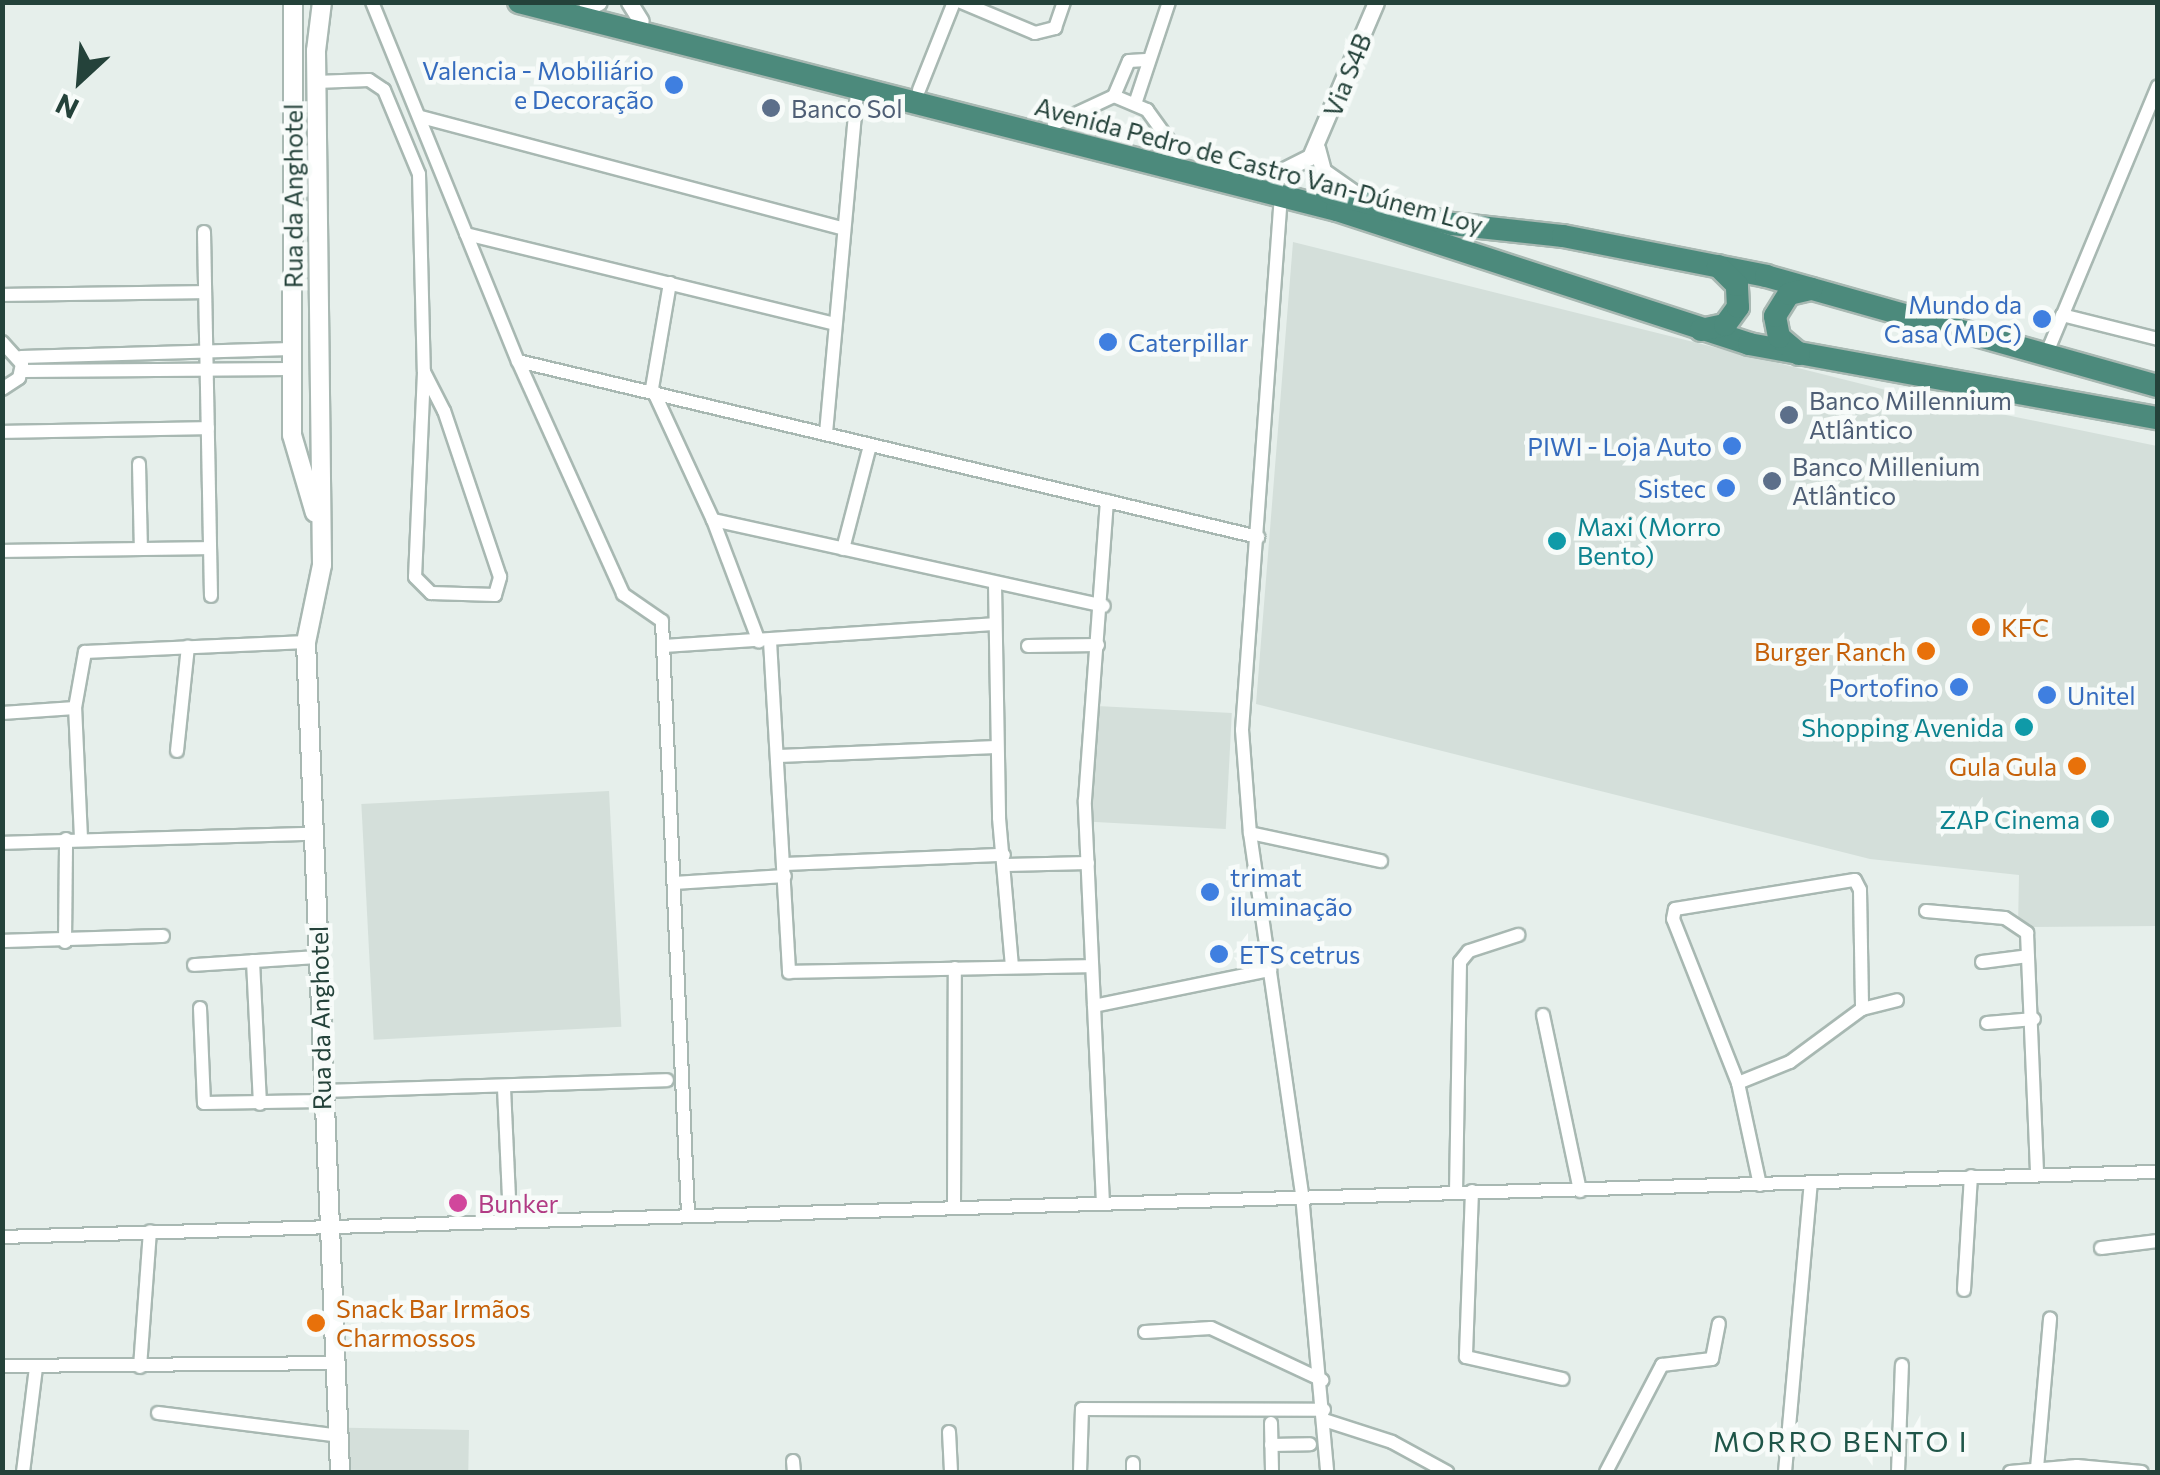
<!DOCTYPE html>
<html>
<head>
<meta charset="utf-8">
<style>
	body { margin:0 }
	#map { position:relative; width:2160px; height:1475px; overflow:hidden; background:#e6efeb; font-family:Commissioner,sans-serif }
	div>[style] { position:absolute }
	.built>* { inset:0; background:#d4dfda; transform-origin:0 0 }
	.roads { filter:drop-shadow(2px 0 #a8b8b2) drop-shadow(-2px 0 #a8b8b2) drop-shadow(0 2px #a8b8b2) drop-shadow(0 -2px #a8b8b2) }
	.minor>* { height:12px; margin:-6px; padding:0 6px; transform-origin:6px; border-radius:6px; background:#fff }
	.tertiary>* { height:15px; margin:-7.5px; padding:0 7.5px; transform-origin:7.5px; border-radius:7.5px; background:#fff }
	.secondary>* { height:18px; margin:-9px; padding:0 9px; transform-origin:9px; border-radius:9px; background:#fff }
	.trunk>* { height:22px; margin:-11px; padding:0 11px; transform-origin:11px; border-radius:11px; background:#4c8a7c }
	.dots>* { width:28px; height:28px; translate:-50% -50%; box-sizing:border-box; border:5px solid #f7fbf9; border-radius:50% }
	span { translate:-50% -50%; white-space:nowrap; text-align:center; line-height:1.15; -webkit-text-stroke:9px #f7fbf9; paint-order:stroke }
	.shop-label { font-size:25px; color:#366cbe }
	.right { translate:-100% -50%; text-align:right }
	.left { translate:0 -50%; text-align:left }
	.street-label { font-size:25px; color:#24423a }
	.service-label { font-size:25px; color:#4e5e75 }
	.culture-label { font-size:25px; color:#0d838f }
	.food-label { font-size:25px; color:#c56008 }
	.hotel-label { font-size:25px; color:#b23c85 }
	.neighbourhood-label { font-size:28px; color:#1f5548; letter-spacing:2.5px }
	.frame { position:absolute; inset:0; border:5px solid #24423a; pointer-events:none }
	.north { position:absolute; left:30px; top:30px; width:100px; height:100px; -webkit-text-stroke:8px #f7fbf9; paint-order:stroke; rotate:206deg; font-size:28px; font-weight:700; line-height:40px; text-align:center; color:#24423a }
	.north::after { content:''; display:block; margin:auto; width:35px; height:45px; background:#24423a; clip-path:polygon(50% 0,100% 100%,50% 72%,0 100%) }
</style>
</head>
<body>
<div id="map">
	<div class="built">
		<div style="clip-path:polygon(1293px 242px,1890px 391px,2157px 446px,2157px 926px,2018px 927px,2019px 875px,1870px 859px,1256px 704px)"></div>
		<div style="left:1097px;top:706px;width:135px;height:116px;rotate:3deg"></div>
		<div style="left:609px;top:791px;width:236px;height:248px;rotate:87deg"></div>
		<div style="left:469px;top:1430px;width:42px;height:122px;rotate:91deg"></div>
	</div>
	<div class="roads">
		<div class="minor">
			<div style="left:372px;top:2px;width:388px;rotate:67.9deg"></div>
			<div style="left:518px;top:361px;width:256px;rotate:65.7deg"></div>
			<div style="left:623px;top:594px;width:47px;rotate:34.7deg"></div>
			<div style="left:662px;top:621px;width:595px;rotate:87.49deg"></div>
			<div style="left:961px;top:2px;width:80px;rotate:22.7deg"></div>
			<div style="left:1035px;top:33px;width:21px;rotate:-14deg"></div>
			<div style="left:1055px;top:28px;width:28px;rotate:-71deg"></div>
			<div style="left:316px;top:82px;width:53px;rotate:-2.2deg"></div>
			<div style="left:369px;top:80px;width:18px;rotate:34deg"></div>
			<div style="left:384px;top:90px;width:91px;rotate:67.4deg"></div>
			<div style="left:419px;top:174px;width:198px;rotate:88.6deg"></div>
			<div style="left:424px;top:372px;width:205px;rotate:92.5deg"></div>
			<div style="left:415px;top:577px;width:23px;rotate:45deg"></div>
			<div style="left:431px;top:593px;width:64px;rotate:1.8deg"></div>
			<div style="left:495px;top:595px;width:19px;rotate:-74deg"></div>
			<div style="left:500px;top:577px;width:175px;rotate:-108.6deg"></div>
			<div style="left:444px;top:411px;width:44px;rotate:-117.1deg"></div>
			<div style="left:919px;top:90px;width:95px;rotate:-68.3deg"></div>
			<div style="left:1114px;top:96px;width:38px;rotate:-67deg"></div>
			<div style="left:1129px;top:61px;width:17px;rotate:-3deg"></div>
			<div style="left:1136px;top:101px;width:104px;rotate:-71.6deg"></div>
			<div style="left:421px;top:117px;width:435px;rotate:14.8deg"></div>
			<div style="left:1054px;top:124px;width:66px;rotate:-25deg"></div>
			<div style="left:1114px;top:96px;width:36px;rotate:23deg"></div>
			<div style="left:1147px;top:110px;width:53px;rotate:54.2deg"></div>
			<div style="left:1281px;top:195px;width:536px;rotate:94.17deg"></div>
			<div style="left:1242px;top:730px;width:103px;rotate:85.6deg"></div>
			<div style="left:1250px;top:833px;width:366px;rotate:81.8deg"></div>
			<div style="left:1302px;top:1195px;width:278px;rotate:84.8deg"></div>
			<div style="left:204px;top:232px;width:364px;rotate:88.9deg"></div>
			<div style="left:466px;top:234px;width:379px;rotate:13.7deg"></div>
			<div style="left:670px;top:283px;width:107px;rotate:99.7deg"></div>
			<div style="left:652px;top:388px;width:145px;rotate:65.2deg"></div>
			<div style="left:713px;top:520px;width:130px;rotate:69.3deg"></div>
			<div style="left:2px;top:295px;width:203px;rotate:-0.8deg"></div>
			<div style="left:2062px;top:315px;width:99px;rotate:14deg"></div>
			<div style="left:2px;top:342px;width:30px;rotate:48deg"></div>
			<div style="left:22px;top:364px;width:14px;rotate:102deg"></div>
			<div style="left:19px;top:378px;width:20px;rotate:147deg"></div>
			<div style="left:2046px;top:355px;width:291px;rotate:-67.4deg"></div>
			<div style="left:21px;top:357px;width:270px;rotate:-1.7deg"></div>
			<div style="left:518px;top:361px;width:761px;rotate:13.38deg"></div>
			<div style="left:22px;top:371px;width:269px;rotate:-0.4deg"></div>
			<div style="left:2px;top:432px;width:206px;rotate:-1.1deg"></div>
			<div style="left:826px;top:433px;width:344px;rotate:-84.8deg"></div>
			<div style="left:139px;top:464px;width:85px;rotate:88.7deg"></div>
			<div style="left:713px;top:520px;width:400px;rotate:12.4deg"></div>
			<div style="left:843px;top:549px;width:107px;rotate:-75.4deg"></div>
			<div style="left:2px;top:551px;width:208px;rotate:-0.8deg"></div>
			<div style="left:995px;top:584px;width:234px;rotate:89deg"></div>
			<div style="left:999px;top:818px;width:149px;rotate:85deg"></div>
			<div style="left:770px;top:641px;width:332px;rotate:86.7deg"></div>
			<div style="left:789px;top:972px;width:303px;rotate:-1.1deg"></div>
			<div style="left:664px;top:646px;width:330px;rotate:-3.8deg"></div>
			<div style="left:1028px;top:646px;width:70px;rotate:-0.8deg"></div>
			<div style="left:2px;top:713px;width:73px;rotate:-3.9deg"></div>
			<div style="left:177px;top:751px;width:105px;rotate:-84deg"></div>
			<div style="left:779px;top:756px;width:217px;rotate:-2.4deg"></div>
			<div style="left:1250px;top:833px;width:134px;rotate:12.1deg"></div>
			<div style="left:81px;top:838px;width:130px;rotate:-92.6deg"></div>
			<div style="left:75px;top:708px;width:57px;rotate:-79.9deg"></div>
			<div style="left:85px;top:652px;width:221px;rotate:-2.6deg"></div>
			<div style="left:2px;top:843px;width:312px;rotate:-1.7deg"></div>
			<div style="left:785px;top:864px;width:219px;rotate:-2.4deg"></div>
			<div style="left:1006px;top:865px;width:82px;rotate:-1.4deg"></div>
			<div style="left:674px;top:883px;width:111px;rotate:-3.6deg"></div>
			<div style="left:1926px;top:911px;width:79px;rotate:5.1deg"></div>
			<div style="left:2005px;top:918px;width:27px;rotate:34deg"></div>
			<div style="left:2027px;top:933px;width:242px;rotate:87.6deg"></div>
			<div style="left:2px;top:941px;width:161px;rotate:-1.8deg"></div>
			<div style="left:65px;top:942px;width:103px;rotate:-89.4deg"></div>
			<div style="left:253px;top:961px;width:143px;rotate:87.2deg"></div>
			<div style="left:1982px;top:962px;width:46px;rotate:-7.4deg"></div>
			<div style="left:194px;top:965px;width:125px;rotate:-3.7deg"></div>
			<div style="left:1094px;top:1006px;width:180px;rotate:-11.6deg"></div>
			<div style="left:200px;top:1008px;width:95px;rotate:87.6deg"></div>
			<div style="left:204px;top:1103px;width:118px;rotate:-1deg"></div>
			<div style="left:1543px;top:1015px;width:180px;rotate:78.1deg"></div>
			<div style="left:1987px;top:1023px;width:47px;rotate:-4.9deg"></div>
			<div style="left:1738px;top:1083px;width:56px;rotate:-22deg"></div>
			<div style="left:1790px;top:1062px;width:89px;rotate:-36.4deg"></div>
			<div style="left:1862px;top:1009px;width:36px;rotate:-14deg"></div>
			<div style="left:504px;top:1088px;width:133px;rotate:87.4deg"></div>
			<div style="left:322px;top:1091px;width:345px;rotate:-1.8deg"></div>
			<div style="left:1760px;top:1185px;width:104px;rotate:-102.2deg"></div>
			<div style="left:1738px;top:1083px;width:176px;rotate:-111.6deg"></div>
			<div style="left:1673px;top:919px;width:10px;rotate:-79deg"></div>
			<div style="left:1675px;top:909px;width:182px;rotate:-9.2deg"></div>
			<div style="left:1855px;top:880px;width:11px;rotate:63deg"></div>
			<div style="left:1860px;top:890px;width:119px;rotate:89deg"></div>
			<div style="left:1472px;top:1191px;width:166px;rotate:92.1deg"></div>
			<div style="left:1466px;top:1357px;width:99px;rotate:12.8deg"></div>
			<div style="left:1456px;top:1192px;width:230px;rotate:-89deg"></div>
			<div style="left:1460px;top:962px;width:14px;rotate:-51deg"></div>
			<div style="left:1469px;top:951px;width:52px;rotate:-18.1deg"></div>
			<div style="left:1103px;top:1204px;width:404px;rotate:-92.6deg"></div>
			<div style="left:1085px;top:800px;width:300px;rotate:-85.8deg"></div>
			<div style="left:954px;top:1207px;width:239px;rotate:-89.8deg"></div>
			<div style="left:2px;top:1237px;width:2157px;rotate:-1.73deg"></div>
			<div style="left:2101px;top:1248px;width:57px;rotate:-7deg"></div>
			<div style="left:1964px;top:1290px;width:114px;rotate:-86.5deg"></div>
			<div style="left:1145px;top:1332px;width:66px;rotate:-3.5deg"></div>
			<div style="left:1211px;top:1328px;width:123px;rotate:25.1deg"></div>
			<div style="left:2px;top:1366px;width:335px;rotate:-0.5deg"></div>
			<div style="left:140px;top:1367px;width:136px;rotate:-85.8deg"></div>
			<div style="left:158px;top:1413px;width:182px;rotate:7.2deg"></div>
			<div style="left:1324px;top:1420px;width:71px;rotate:17.9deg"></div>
			<div style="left:1392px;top:1442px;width:63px;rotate:28.6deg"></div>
			<div style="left:1271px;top:1423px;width:49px;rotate:88.8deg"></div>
			<div style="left:949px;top:1432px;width:40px;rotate:87.1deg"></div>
			<div style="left:1271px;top:1445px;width:39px;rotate:-1deg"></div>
			<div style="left:793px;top:1461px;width:11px;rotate:85deg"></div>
			<div style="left:1133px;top:1463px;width:9px;rotate:90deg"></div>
			<div style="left:2037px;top:1468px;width:150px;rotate:-85deg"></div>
			<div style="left:23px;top:1472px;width:106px;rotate:-82.9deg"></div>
			<div style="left:1080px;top:1472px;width:63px;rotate:-88.2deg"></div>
			<div style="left:1082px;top:1409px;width:242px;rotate:0.2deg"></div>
			<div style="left:1606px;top:1472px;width:121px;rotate:-62.4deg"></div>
			<div style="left:1662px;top:1365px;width:50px;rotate:-6.8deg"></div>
			<div style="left:1712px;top:1359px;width:36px;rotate:-79deg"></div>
			<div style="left:1785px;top:1472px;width:291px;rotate:-84.9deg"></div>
			<div style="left:1898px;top:1472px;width:107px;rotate:-87.9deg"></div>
			<div style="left:2010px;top:1472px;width:67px;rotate:-5.1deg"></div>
			<div style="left:2077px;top:1466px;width:65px;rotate:5.3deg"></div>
		</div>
		<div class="tertiary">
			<div style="left:629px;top:2px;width:22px;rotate:58deg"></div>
			<div style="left:586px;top:8px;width:14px;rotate:-25deg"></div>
			<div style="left:1317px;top:148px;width:24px;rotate:75deg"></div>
			<div style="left:1323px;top:171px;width:37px;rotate:35deg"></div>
			<div style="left:1216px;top:163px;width:65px;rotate:8deg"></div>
			<div style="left:1280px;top:172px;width:34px;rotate:-27deg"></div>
			<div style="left:1310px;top:157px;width:168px;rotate:-66.9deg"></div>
		</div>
		<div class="secondary">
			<div style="left:293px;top:2px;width:433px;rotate:90.1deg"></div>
			<div style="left:292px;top:435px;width:81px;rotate:73.6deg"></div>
			<div style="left:322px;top:2px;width:49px;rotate:97deg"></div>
			<div style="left:316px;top:51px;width:514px;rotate:89.33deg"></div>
			<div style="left:322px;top:565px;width:79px;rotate:101.7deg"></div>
			<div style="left:306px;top:642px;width:831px;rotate:87.65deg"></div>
		</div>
		<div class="trunk">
			<div style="left:519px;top:2px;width:844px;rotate:14.27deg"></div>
			<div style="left:1337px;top:210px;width:433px;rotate:18deg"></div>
			<div style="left:1749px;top:344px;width:416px;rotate:10.3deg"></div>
			<div style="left:1330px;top:193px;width:126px;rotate:14.3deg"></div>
			<div style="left:1452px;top:224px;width:112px;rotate:6.2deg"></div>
			<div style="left:1563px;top:236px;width:207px;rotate:11.1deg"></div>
			<div style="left:1766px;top:276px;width:407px;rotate:15.7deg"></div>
			<div style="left:1701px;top:330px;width:25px;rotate:-12deg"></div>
			<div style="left:1725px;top:325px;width:22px;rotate:-54deg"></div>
			<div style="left:1738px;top:307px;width:22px;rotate:-93deg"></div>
			<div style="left:1737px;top:285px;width:27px;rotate:-135deg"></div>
			<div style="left:1799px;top:354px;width:26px;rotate:-140deg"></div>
			<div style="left:1779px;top:337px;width:21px;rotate:-101deg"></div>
			<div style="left:1775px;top:316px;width:26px;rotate:-58deg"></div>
			<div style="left:1789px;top:294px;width:23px;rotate:-13deg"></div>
		</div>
	</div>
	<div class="dots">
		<div style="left:674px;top:85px;background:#3f7fe0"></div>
		<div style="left:771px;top:108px;background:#5c6f8a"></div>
		<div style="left:2042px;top:319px;background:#3f7fe0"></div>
		<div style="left:1108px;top:342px;background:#3f7fe0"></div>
		<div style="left:1789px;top:415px;background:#5c6f8a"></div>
		<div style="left:1732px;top:446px;background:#3f7fe0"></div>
		<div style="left:1772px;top:481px;background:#5c6f8a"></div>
		<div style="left:1726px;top:488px;background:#3f7fe0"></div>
		<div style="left:1557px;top:541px;background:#0f9aa8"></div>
		<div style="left:1981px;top:627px;background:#e8710a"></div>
		<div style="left:1926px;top:651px;background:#e8710a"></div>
		<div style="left:1959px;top:687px;background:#3f7fe0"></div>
		<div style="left:2047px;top:695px;background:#3f7fe0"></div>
		<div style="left:2024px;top:727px;background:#0f9aa8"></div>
		<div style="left:2077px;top:766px;background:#e8710a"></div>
		<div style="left:2100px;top:819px;background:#0f9aa8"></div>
		<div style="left:1210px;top:892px;background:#3f7fe0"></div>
		<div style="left:1219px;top:954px;background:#3f7fe0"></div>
		<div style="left:458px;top:1203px;background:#d1479c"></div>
		<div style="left:316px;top:1323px;background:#e8710a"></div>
	</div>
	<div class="shop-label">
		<span class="right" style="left:654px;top:85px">Valencia - Mobiliário<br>e Decoração</span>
		<span class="right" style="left:2022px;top:319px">Mundo da<br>Casa (MDC)</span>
		<span class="left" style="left:1128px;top:342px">Caterpillar</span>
		<span class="right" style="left:1712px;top:446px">PIWI - Loja Auto</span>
		<span class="right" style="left:1706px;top:488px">Sistec</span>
		<span class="right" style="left:1939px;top:687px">Portofino</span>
		<span class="left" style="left:2067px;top:695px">Unitel</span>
		<span class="left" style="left:1230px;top:892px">trimat<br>iluminação</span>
		<span class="left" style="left:1239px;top:954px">ETS cetrus</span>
	</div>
	<div class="street-label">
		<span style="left:1347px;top:75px;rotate:-68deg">Via S4B</span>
		<span style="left:1259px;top:165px;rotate:15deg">Avenida Pedro de Castro Van-Dúnem Loy</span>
		<span style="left:293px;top:196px;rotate:-90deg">Rua da Anghotel</span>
		<span style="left:320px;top:1018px;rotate:-91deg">Rua da Anghotel</span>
	</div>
	<div class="service-label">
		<span class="left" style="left:791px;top:108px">Banco Sol</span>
		<span class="left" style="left:1809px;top:415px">Banco Millennium<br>Atlântico</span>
		<span class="left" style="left:1792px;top:481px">Banco Millenium<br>Atlântico</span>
	</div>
	<div class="culture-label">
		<span class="left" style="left:1577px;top:541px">Maxi (Morro<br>Bento)</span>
		<span class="right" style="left:2004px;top:727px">Shopping Avenida</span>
		<span class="right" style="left:2080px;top:819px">ZAP Cinema</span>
	</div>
	<div class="food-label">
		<span class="left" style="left:2001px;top:627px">KFC</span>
		<span class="right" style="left:1906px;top:651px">Burger Ranch</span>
		<span class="right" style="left:2057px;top:766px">Gula Gula</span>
		<span class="left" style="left:336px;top:1323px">Snack Bar Irmãos<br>Charmossos</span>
	</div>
	<div class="hotel-label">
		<span class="left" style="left:478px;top:1203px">Bunker</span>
	</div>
	<div class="neighbourhood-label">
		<span style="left:1841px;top:1441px">MORRO BENTO I</span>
	</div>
	<div class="frame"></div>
	<div class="north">N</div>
</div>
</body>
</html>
